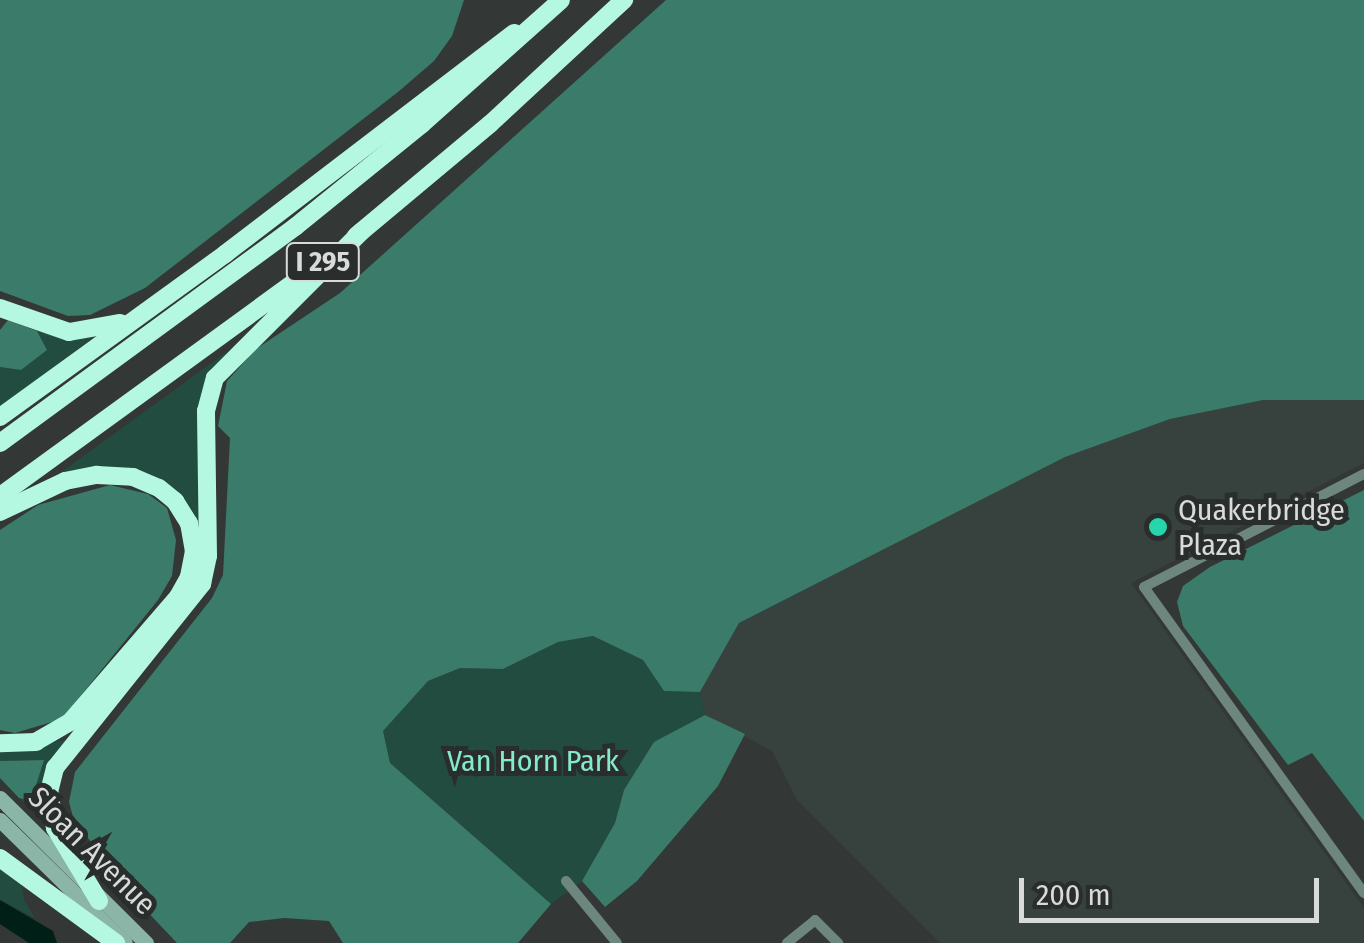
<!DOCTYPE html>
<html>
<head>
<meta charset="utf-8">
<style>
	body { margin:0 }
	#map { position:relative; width:1364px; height:943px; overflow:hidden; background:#333735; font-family:"Fira Sans Condensed",sans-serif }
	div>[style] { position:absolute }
	.built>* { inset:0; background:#37423e }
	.green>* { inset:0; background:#224c40 }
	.forest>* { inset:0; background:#3a7c69 }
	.water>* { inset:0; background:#002017 }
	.street>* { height:10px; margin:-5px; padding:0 5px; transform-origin:5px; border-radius:5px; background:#6d877e }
	.secondary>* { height:15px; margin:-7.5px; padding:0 7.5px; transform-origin:7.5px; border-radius:7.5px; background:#8ab5a7 }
	.highway>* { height:18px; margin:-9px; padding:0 9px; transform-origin:9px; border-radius:9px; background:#b5f8e2 }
	.dots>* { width:28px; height:28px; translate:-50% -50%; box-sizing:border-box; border:5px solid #292d2b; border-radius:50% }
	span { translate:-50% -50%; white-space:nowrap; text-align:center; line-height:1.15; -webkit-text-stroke:10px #292d2b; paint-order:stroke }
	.shield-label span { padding:2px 8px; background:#292d2b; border:2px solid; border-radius:8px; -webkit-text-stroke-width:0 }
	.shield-label { font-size:28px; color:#d9dbda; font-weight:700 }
	.poi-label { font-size:30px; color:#d9dbda }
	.left { translate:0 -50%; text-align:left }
	.park-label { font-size:30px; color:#85e9cb }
	.street-label { font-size:30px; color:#d9dbda }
	.scale { position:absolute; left:1019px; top:878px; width:300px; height:45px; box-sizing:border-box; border:5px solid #d9dbda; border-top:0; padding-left:12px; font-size:30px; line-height:35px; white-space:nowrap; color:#d9dbda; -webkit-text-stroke:8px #292d2b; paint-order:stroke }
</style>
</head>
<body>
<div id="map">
	<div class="built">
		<div style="clip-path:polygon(1263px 400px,1364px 400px,1364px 463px,1131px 583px,1364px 908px,1364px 943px,940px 943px,797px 800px,772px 751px,705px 715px,700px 692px,739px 623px,1065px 457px,1170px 419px)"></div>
	</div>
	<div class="green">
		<div style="clip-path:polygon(37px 331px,76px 340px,93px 337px,0 409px,0 367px,21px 370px,47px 350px)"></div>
		<div style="clip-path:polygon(228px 351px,206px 385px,200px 528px,189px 511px,101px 467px,60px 473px)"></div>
		<div style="clip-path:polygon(593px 636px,643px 660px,664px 691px,700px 692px,705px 715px,654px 743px,624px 790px,615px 823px,582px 881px,551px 904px,390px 763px,383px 731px,428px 681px,460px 668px,503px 669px,558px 642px)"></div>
		<div style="clip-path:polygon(66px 740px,43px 778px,47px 823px,19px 798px,31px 801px,43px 760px,0 761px,0 748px)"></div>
		<div style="clip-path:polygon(0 870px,21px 879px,24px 900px,35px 918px,0 900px)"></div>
	</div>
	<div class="forest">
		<div style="clip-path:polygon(0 0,464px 0,452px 36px,434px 61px,398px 92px,145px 288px,90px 315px,68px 316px,0 291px)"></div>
		<div style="clip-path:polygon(666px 0,1364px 0,1364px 400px,1263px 400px,1170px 419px,1065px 457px,739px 623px,700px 692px,664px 691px,643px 660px,593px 636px,558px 642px,503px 669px,460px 668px,428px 681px,383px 731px,390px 763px,551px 904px,518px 943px,343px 943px,329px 921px,284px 918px,249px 922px,230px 943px,177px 943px,121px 884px,73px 817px,69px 802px,75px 772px,212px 598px,223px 575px,230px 438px,218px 426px,227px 381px,256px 349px,340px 293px)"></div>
		<div style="clip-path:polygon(8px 320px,37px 331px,47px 350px,21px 370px,0 367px,0 330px)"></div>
		<div style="clip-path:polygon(110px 485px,148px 494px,167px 508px,176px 540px,172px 576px,158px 600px,62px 719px,15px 733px,0 730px,0 530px,38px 505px)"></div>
		<div style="clip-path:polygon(1364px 490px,1364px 821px,1312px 753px,1288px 765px,1183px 626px,1177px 602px,1183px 586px,1210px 567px)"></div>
		<div style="clip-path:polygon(705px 715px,745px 734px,718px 786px,637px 881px,605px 907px,582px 881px,615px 823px,624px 790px,654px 742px)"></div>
		<div style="clip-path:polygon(44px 760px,31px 801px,19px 798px,0 778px,0 761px)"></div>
	</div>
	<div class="water">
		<div style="clip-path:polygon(0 900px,53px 931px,57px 943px,29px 943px,0 924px)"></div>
	</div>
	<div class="street">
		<div style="left:1364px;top:474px;width:247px;rotate:152.8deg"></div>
		<div style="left:1144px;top:587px;width:377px;rotate:54.3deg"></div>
		<div style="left:566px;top:881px;width:80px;rotate:50.6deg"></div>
		<div style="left:787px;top:943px;width:36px;rotate:-39deg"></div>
		<div style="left:815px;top:920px;width:33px;rotate:45deg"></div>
	</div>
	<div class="secondary">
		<div style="left:0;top:798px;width:206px;rotate:44.8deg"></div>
		<div style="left:0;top:820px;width:175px;rotate:44.5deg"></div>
	</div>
	<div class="highway">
		<div style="left:356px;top:236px;width:175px;rotate:-39.9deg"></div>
		<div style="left:490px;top:124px;width:183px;rotate:-42.8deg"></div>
		<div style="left:0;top:308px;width:73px;rotate:19.2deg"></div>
		<div style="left:69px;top:332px;width:52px;rotate:-10deg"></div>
		<div style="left:0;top:417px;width:278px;rotate:-35.9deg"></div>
		<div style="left:225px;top:254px;width:364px;rotate:-37.4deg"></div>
		<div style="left:0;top:443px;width:366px;rotate:-36.2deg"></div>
		<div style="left:295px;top:227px;width:164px;rotate:-39deg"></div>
		<div style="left:422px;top:124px;width:186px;rotate:-41.7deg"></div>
		<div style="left:0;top:496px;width:389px;rotate:-36deg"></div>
		<div style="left:0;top:512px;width:72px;rotate:-25.5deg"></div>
		<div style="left:65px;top:481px;width:33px;rotate:-11deg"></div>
		<div style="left:97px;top:475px;width:36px;rotate:3deg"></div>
		<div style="left:133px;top:477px;width:28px;rotate:23deg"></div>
		<div style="left:159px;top:488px;width:21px;rotate:39deg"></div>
		<div style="left:175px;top:501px;width:26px;rotate:58deg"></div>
		<div style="left:189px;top:523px;width:28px;rotate:80deg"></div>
		<div style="left:194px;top:551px;width:26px;rotate:101deg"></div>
		<div style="left:189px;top:577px;width:23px;rotate:119deg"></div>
		<div style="left:178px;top:597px;width:165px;rotate:130.8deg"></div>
		<div style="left:70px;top:722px;width:39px;rotate:150deg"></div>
		<div style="left:36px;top:742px;width:36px;rotate:178deg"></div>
		<div style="left:0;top:858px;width:144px;rotate:36.2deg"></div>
		<div style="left:99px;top:901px;width:85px;rotate:-121.1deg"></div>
		<div style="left:55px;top:828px;width:36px;rotate:-99deg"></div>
		<div style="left:49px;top:792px;width:25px;rotate:-76deg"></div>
		<div style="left:55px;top:768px;width:236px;rotate:-51.4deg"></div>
		<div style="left:202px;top:584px;width:29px;rotate:-78deg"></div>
		<div style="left:208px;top:556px;width:145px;rotate:-90.8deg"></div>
		<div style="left:206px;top:411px;width:34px;rotate:-75deg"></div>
		<div style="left:215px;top:378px;width:208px;rotate:-45deg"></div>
	</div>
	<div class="dots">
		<div style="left:1158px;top:527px;background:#27d5ad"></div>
	</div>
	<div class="shield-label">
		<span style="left:323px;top:262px">I 295</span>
	</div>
	<div class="poi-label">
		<span class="left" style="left:1178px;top:527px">Quakerbridge<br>Plaza</span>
	</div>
	<div class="park-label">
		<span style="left:533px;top:761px">Van Horn Park</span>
	</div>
	<div class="street-label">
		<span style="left:92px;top:851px;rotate:45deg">Sloan Avenue</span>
	</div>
	<div class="scale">200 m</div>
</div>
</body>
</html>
